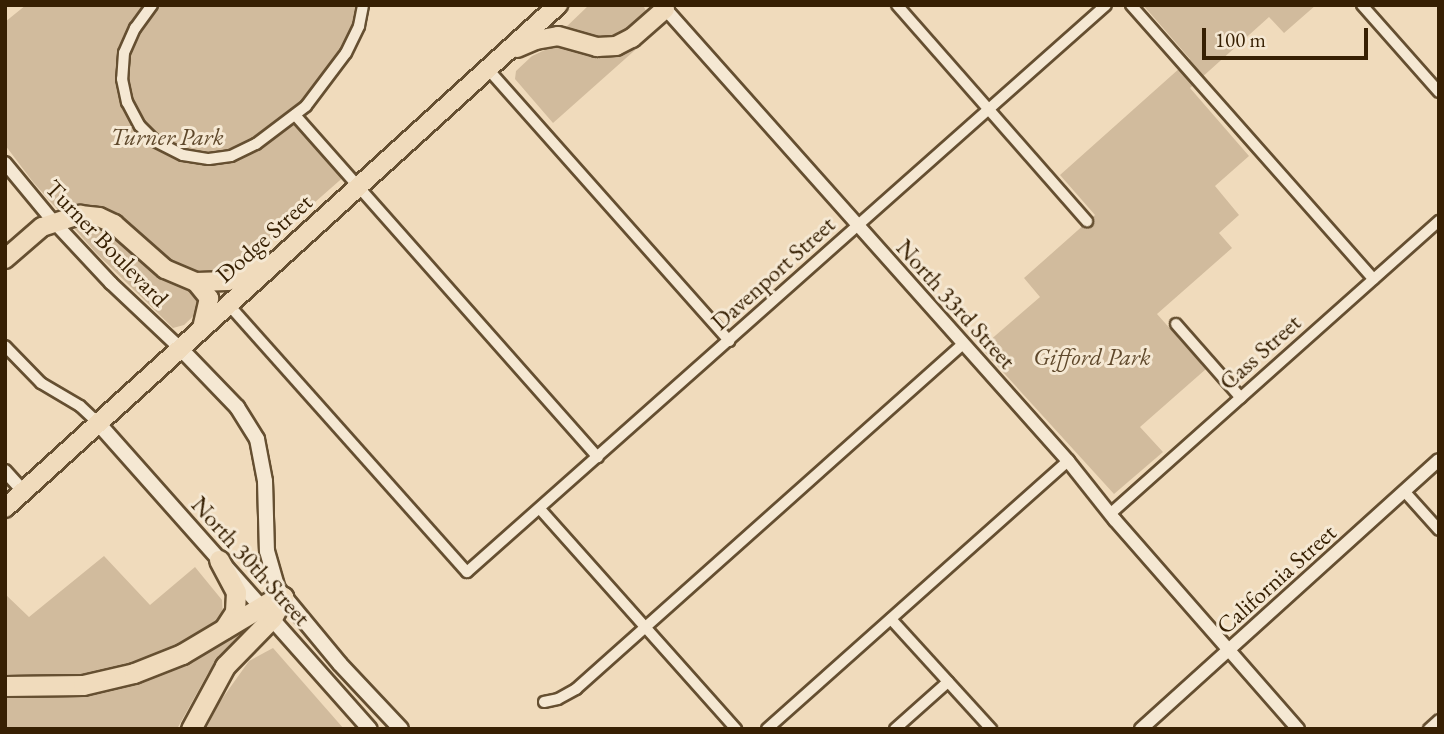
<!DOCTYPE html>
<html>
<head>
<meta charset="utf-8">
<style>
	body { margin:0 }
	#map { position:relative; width:1444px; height:734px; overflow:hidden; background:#f0dbbc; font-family:"EB Garamond",serif }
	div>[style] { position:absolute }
	.green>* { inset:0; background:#d1bb9d }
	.roads { filter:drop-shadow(2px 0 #654f31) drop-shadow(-2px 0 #654f31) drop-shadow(0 2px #654f31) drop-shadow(0 -2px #654f31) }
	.minor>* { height:10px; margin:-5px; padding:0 5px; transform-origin:5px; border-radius:5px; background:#f5e8d3 }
	.tertiary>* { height:12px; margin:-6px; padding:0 6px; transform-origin:6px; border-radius:6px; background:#f5e8d3 }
	.secondary>* { height:14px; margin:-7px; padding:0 7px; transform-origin:7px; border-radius:7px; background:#f5e8d3 }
	.trunk>* { height:18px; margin:-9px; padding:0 9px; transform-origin:9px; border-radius:9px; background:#f0dbbc }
	.motorway>* { height:19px; margin:-9.5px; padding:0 9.5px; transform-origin:9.5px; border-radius:9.5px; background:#f0dbbc }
	span { translate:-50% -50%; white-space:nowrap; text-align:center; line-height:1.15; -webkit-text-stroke:6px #f5e8d3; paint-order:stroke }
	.park-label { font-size:24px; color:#5e472a; font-style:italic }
	.street-label { font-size:24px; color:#372003 }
	.frame { position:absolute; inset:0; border:7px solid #372003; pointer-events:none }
	.scale { position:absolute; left:1202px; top:28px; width:166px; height:32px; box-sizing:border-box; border:4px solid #372003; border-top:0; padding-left:9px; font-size:21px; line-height:24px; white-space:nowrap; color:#372003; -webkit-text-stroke:5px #f5e8d3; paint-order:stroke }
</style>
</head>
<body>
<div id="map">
	<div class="green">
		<div style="clip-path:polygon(26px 5px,363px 5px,354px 39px,295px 115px,347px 174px,205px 299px,203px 307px,184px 325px,173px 328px,96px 253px,33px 182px,5px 145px,5px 22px)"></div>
		<div style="clip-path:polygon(589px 5px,643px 5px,646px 11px,616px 43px,562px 31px)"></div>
		<div style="clip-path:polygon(1143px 5px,1316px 5px,1284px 33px,1269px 17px,1190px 88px,1249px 156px,1215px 186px,1239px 215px,1219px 233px,1232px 248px,1157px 314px,1206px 369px,1140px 427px,1163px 452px,1114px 494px,981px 348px,1040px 297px,1024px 278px,1095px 215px,1060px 175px,1190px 59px)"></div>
		<div style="clip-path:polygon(657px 24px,661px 27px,553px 123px,515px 79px,516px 71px,532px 56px,547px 49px,561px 47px,562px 41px,594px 51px)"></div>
		<div style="clip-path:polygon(104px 556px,150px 605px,195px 567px,222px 600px,223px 616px,178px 646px,130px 664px,81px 675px,5px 675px,5px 594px,29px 617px)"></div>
		<div style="clip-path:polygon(235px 631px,238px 636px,208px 673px,177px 729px,5px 729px,5px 694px,91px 689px,162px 673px,211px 648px)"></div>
		<div style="clip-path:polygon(273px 648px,344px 729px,206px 729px,219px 703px,249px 661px)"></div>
	</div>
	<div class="roads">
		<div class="minor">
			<div style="left:152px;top:5px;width:29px;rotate:126deg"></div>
			<div style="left:135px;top:28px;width:27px;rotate:114deg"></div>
			<div style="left:124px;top:53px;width:26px;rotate:94deg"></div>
			<div style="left:122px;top:79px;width:24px;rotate:78deg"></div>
			<div style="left:127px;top:102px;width:27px;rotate:62deg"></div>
			<div style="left:140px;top:126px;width:21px;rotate:45deg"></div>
			<div style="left:155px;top:141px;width:31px;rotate:27deg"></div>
			<div style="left:183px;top:155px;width:26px;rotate:9deg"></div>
			<div style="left:209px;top:159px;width:22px;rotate:-8deg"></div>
			<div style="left:231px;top:156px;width:28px;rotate:-26deg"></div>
			<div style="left:256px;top:144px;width:63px;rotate:-37.2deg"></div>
			<div style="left:306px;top:106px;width:66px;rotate:-53deg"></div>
			<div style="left:346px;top:53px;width:30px;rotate:-64deg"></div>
			<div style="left:359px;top:26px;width:21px;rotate:-79deg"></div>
			<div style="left:897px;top:5px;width:288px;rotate:48.7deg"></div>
			<div style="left:1131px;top:5px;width:366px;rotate:48.5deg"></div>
			<div style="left:1362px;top:5px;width:116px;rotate:48.5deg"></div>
			<div style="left:487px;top:68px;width:365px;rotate:48.4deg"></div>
			<div style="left:295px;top:115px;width:457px;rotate:48.5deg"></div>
			<div style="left:228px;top:304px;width:359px;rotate:48.3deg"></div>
			<div style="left:467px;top:572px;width:854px;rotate:-41.58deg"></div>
			<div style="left:1176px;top:324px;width:98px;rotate:48.7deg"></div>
			<div style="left:5px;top:346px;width:52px;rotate:45.8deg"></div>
			<div style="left:41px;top:383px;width:45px;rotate:30.5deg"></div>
			<div style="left:80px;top:406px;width:25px;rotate:43deg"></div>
			<div style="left:1404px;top:491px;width:52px;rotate:48.1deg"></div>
			<div style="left:540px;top:509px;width:295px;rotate:48.3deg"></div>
			<div style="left:1110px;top:514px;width:441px;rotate:-41.7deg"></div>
			<div style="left:891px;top:619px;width:149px;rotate:47.7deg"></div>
			<div style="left:544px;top:702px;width:14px;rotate:-12deg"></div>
			<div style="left:558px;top:699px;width:21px;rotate:-29deg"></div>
			<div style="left:576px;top:689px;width:518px;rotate:-41.72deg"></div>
			<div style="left:767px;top:729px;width:403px;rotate:-41.7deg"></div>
			<div style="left:895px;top:729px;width:71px;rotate:-41.6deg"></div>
			<div style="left:1429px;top:729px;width:13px;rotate:-42deg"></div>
		</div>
		<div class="tertiary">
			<div style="left:662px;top:5px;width:611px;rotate:48.32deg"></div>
			<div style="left:1068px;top:461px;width:75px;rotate:51.5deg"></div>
			<div style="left:1115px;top:520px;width:278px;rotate:48.8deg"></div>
			<div style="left:5px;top:163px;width:75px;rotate:50.4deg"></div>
			<div style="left:53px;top:221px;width:85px;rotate:46.9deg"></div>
			<div style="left:111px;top:283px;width:96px;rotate:43.3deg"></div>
			<div style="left:5px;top:471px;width:27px;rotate:48deg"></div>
			<div style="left:1141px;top:729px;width:401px;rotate:-42.1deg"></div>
		</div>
		<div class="secondary">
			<div style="left:181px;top:349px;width:81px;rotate:46deg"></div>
			<div style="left:237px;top:407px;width:38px;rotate:58deg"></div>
			<div style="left:257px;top:439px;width:43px;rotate:79.2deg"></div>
			<div style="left:265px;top:481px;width:70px;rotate:88.4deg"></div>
			<div style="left:267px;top:551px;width:40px;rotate:74deg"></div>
			<div style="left:278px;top:589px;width:97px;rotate:50.4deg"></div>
			<div style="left:340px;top:664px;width:89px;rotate:46.8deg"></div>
			<div style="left:98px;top:423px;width:409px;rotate:48.4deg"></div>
		</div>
		<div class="trunk">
			<div style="left:517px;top:48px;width:21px;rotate:-23deg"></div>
			<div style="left:536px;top:40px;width:22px;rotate:-10deg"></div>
			<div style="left:558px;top:36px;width:41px;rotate:15.8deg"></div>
			<div style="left:597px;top:47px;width:19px;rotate:-3deg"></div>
			<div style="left:616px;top:46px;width:18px;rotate:-27deg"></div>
			<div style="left:632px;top:38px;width:44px;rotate:-41.3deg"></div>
			<div style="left:5px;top:259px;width:49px;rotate:-40.9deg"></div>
			<div style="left:42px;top:227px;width:40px;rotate:-18deg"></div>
			<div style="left:80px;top:215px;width:19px;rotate:6deg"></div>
			<div style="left:99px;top:217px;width:17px;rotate:25deg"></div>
			<div style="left:114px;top:224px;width:68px;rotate:41.4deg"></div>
			<div style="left:165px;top:269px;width:34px;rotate:23deg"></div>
			<div style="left:196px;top:282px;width:32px;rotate:-2deg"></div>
			<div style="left:228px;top:281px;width:36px;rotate:-27deg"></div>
			<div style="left:196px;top:282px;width:21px;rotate:51deg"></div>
			<div style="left:209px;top:298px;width:31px;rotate:103deg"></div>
			<div style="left:5px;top:508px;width:748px;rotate:-42.29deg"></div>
		</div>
		<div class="motorway">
			<div style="left:219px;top:560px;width:36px;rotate:62deg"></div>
			<div style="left:236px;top:592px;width:20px;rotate:93deg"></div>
			<div style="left:235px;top:612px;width:20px;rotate:123deg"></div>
			<div style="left:5px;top:686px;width:78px;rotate:-0.7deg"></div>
			<div style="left:83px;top:685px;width:52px;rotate:-13.2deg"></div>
			<div style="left:134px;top:673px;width:52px;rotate:-21.6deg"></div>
			<div style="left:182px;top:654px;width:104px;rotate:-30.8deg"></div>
			<div style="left:271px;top:601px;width:13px;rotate:-18deg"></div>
			<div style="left:191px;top:729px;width:72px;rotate:-61.6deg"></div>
			<div style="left:225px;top:666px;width:67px;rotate:-45.6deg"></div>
			<div style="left:272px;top:618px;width:24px;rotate:-62deg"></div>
		</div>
	</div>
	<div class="park-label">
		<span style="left:167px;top:137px">Turner Park</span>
		<span style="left:1092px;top:357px">Gifford Park</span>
	</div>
	<div class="street-label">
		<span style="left:264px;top:238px;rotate:-42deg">Dodge Street</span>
		<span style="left:107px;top:243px;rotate:46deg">Turner Boulevard</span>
		<span style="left:773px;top:273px;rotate:-42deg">Davenport Street</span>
		<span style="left:956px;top:304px;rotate:48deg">North 33rd Street</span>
		<span style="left:1260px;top:352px;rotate:-42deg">Cass Street</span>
		<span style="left:251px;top:561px;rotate:48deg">North 30th Street</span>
		<span style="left:1276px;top:579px;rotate:-42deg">California Street</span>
	</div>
	<div class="frame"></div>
	<div class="scale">100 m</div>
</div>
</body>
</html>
